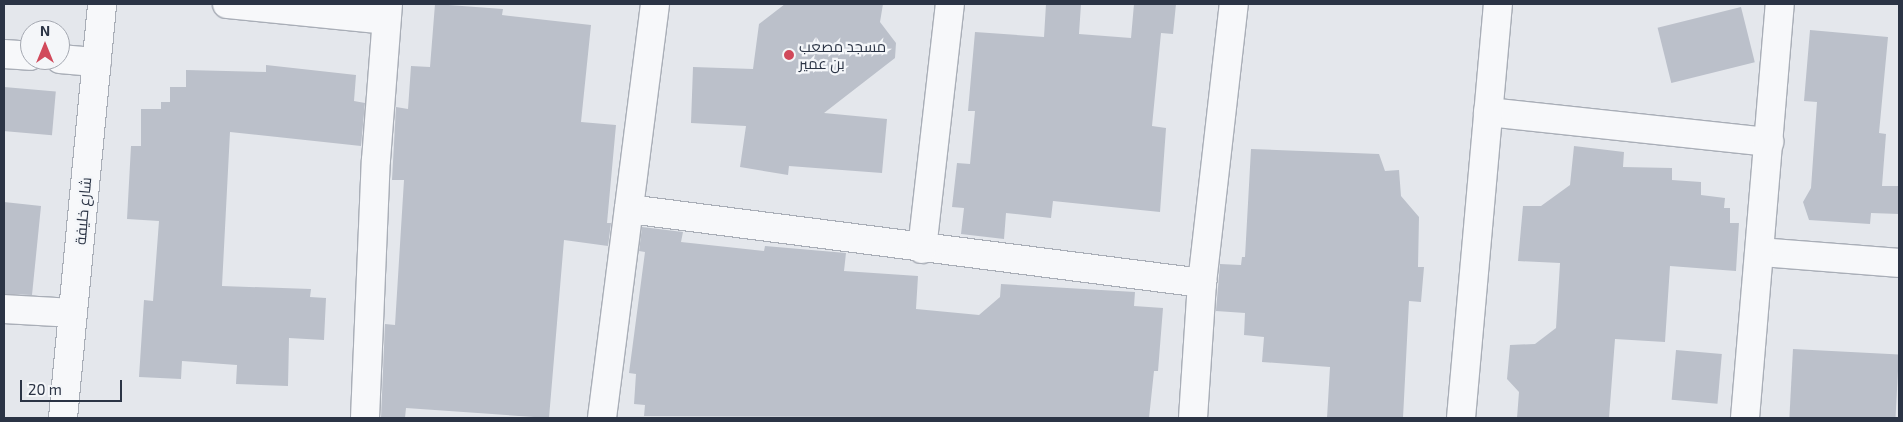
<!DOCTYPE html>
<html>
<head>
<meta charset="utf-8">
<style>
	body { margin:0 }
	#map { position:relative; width:1903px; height:422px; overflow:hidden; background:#e4e7ec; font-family:"Exo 2",Cairo,sans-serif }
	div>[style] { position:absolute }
	.building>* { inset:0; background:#bbc0ca; transform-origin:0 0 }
	.roads { filter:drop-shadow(1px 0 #a9aeb7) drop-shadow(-1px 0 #a9aeb7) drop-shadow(0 1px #a9aeb7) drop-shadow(0 -1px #a9aeb7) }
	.minor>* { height:28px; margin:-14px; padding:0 14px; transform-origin:14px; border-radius:14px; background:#f7f8fa }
	.dots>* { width:14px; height:14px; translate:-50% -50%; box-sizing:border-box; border:2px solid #f4f6f9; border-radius:50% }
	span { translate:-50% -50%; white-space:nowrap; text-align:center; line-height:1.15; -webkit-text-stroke:4.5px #f4f6f9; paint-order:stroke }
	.poi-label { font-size:15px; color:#2b3445 }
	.left { translate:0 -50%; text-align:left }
	.street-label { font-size:15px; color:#2b3445 }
	.frame { position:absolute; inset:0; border:5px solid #2b3445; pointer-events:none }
	.north { position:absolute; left:20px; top:20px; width:50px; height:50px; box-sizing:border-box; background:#f4f6f9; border:1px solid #a4a8b1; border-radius:50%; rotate:0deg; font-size:14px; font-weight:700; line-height:20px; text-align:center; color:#2b3445 }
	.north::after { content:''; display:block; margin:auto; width:18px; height:22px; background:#d1495b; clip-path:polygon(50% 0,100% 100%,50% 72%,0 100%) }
	.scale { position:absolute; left:20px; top:380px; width:102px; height:22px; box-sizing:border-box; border:2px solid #2b3445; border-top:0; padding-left:6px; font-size:15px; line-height:18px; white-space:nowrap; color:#2b3445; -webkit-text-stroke:4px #f4f6f9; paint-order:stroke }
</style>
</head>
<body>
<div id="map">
	<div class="building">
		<div style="clip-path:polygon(435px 4px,503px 9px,502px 15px,591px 25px,581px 122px,616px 125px,607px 223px,611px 223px,608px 246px,564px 240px,549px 418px,406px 408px,405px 418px,381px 418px,385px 324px,395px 325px,404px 180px,392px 180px,396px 107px,408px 109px,411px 66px,430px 67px)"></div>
		<div style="clip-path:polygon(785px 4px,883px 4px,880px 22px,896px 43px,895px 58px,824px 113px,887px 119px,882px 173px,789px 166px,788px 175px,740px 167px,746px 126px,691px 123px,693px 67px,753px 69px,759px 24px)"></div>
		<div style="clip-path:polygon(1046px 4px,1081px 4px,1079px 34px,1131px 38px,1134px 4px,1176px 4px,1173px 34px,1161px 33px,1152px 126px,1166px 128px,1160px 212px,1053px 201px,1051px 218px,1006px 213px,1004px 239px,961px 234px,964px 208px,952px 207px,957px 163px,970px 164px,975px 111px,968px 111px,975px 32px,1044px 37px)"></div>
		<div style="left:1741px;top:7px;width:57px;height:86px;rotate:76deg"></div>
		<div style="clip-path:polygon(1810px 30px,1888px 37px,1879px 133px,1886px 134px,1882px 186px,1899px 186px,1899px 214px,1871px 213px,1870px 224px,1809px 220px,1803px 202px,1811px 188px,1817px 102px,1804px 101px)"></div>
		<div style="clip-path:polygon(266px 65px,356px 75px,354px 101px,365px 103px,361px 146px,230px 132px,222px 286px,311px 289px,310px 297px,326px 298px,324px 340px,289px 338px,288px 386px,236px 384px,237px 365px,182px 361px,181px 379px,139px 377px,144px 300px,153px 301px,159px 221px,127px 219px,131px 146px,141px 146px,141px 109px,161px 109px,161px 102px,170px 102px,170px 87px,186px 87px,186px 70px,266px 72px)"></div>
		<div style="left:4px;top:87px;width:52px;height:44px;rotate:5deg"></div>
		<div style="clip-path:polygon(1574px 146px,1624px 152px,1623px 167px,1672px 168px,1672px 180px,1701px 182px,1701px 195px,1725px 198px,1724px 208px,1730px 208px,1730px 223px,1739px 223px,1736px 271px,1670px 266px,1665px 342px,1615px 339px,1609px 418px,1517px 418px,1519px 392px,1507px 379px,1510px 345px,1535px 344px,1556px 328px,1560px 263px,1518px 261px,1523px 206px,1541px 206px,1570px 185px)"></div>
		<div style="clip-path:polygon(1251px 149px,1379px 154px,1385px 171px,1399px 170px,1401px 196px,1419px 217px,1418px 267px,1424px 267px,1421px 302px,1409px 301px,1403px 418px,1327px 418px,1330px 367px,1262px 362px,1264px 337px,1244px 335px,1245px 313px,1216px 311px,1220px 264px,1241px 265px,1242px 257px,1245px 257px)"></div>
		<div style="clip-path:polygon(4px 202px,41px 206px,32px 295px,4px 294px)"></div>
		<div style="clip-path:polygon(642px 227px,683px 232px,681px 242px,764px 251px,765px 246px,846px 253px,844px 271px,918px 276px,916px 309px,979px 315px,1000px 297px,1001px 284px,1135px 292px,1134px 306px,1163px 308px,1158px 371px,1154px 371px,1149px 418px,644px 416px,645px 405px,634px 404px,636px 374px,629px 373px,645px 252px,639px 251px)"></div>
		<div style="left:1793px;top:349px;width:106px;height:69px;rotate:3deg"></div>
		<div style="left:1676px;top:350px;width:46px;height:50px;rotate:5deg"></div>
	</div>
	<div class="roads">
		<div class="minor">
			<div style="left:227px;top:4px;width:160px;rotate:5.7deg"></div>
			<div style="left:4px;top:54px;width:26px;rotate:4deg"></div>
			<div style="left:60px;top:59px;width:37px;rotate:5deg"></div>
			<div style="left:1488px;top:112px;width:283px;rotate:6.1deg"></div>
			<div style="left:629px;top:209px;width:578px;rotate:7.36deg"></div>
			<div style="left:922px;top:249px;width:247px;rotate:-83.5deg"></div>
			<div style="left:1760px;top:252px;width:139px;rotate:4.5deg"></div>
			<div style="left:4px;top:309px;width:69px;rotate:3.3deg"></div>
			<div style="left:63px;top:418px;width:416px;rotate:-84.6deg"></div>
			<div style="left:365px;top:418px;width:258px;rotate:-87.6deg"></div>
			<div style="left:376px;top:160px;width:156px;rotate:-85.6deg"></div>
			<div style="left:602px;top:418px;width:417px;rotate:-82.7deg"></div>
			<div style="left:1193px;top:418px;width:135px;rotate:-86.2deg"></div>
			<div style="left:1202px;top:283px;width:281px;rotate:-83.5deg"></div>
			<div style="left:1461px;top:418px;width:416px;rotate:-84.9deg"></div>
			<div style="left:1745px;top:418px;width:415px;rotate:-85.2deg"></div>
		</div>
	</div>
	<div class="dots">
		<div style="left:789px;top:55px;background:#d1495b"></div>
	</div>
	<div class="poi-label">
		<span class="left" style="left:799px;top:55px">مسجد مصعب<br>بن عمير</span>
	</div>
	<div class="street-label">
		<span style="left:83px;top:211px;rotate:-85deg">شارع خليفة</span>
	</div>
	<div class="frame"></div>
	<div class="north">N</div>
	<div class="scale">20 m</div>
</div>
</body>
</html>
